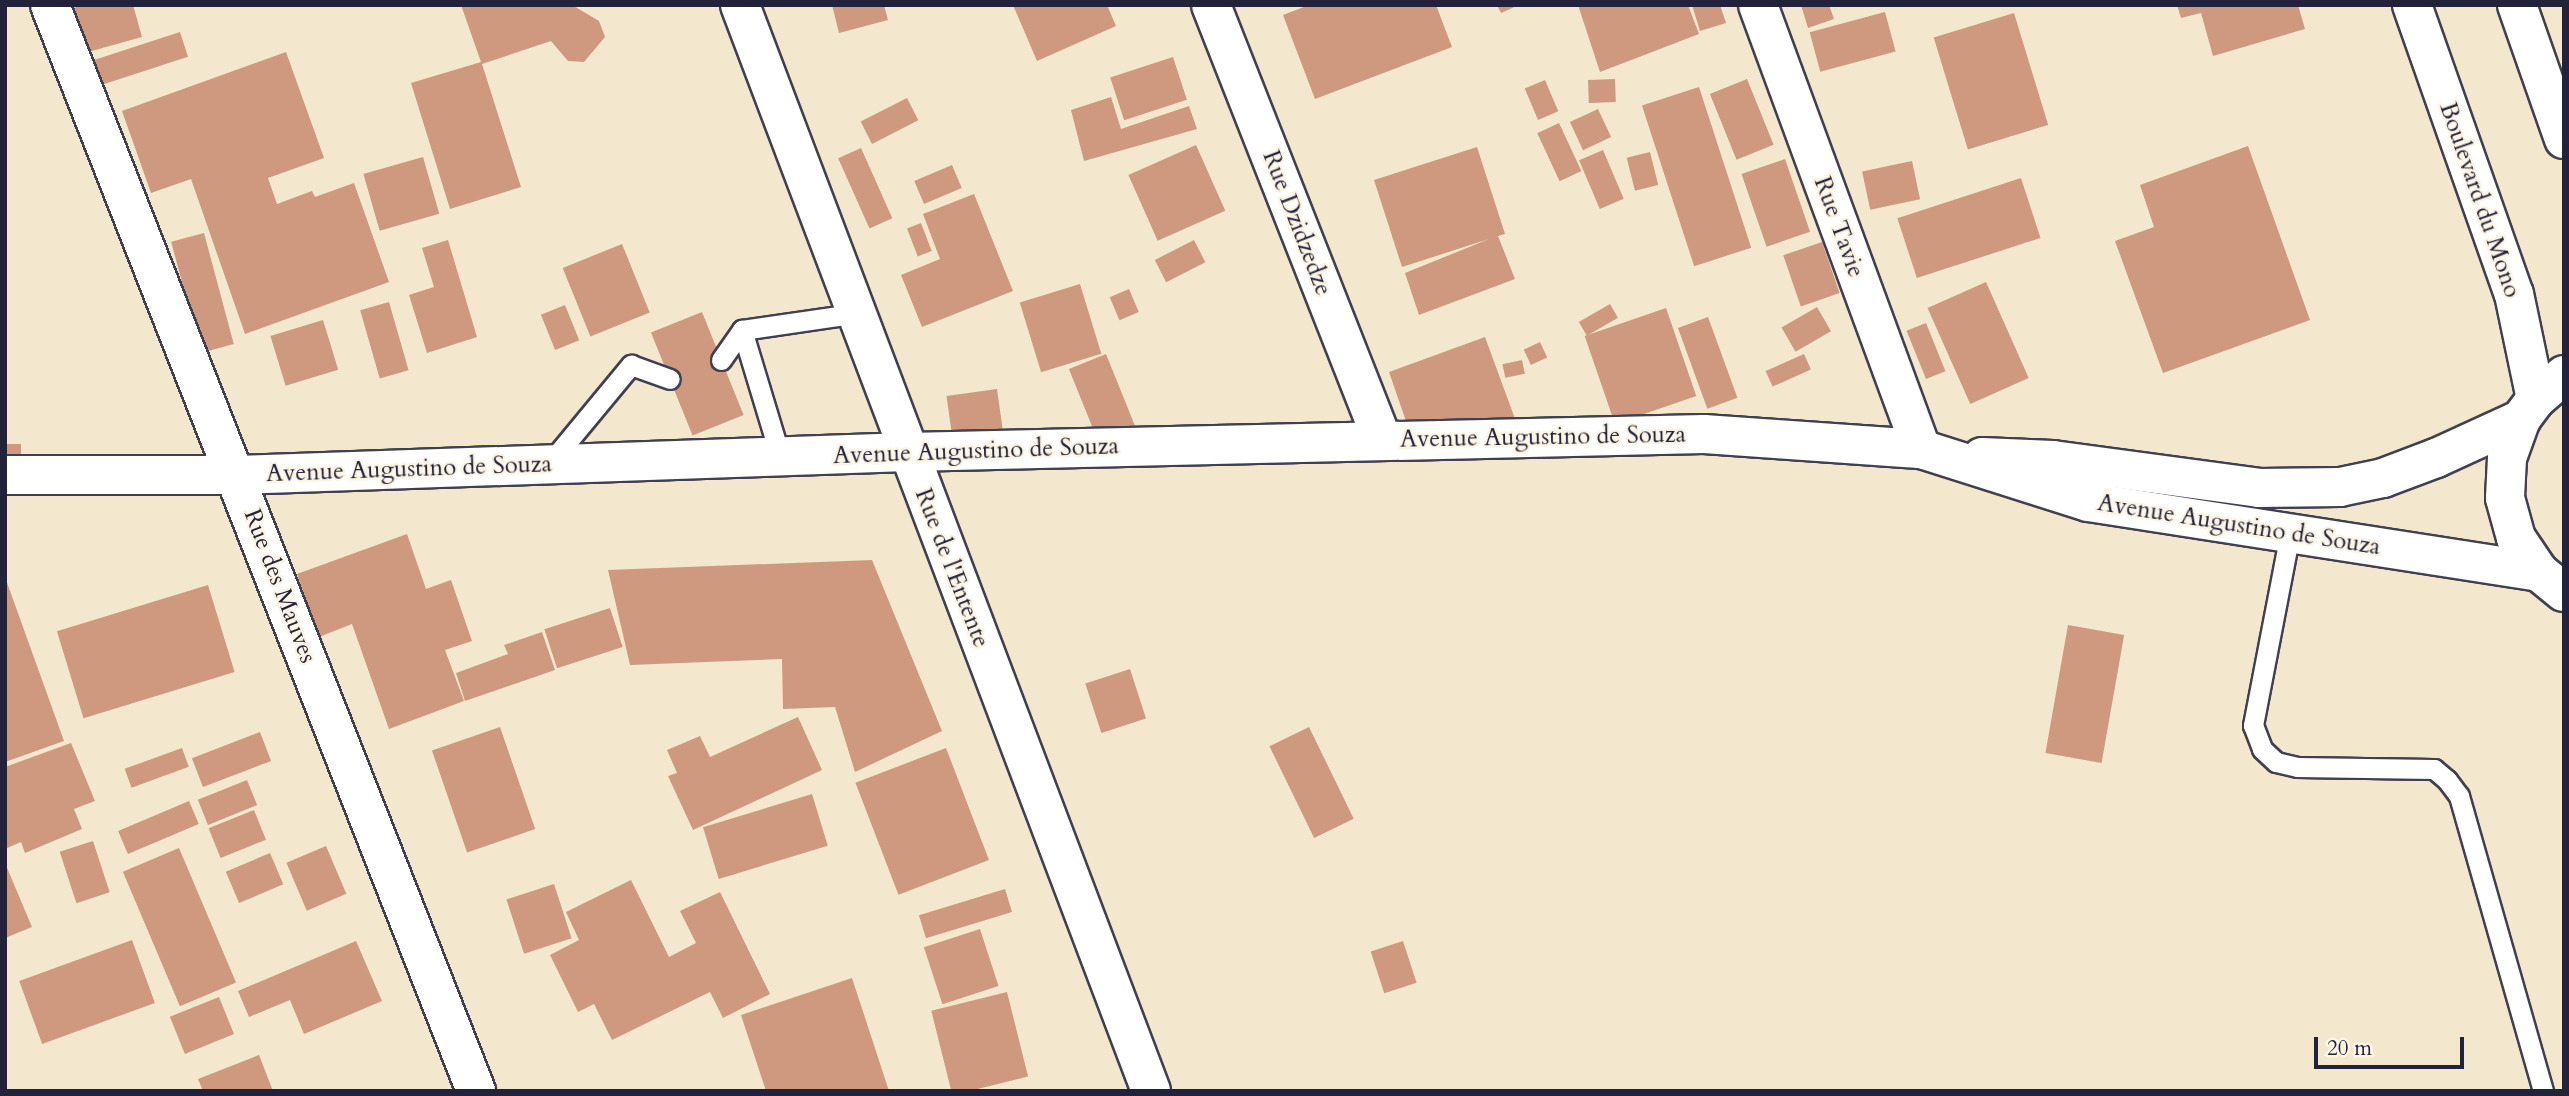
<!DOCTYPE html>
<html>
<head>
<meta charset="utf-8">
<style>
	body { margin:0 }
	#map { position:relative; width:2569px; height:1096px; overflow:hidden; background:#f3e8cd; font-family:Cardo,serif }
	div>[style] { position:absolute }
	.building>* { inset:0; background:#ce997e; transform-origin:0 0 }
	.roads { filter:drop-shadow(2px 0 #414051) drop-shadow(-2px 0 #414051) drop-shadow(0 2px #414051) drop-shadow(0 -2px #414051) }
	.lane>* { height:19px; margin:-9.5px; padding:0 9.5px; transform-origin:9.5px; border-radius:9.5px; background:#fff }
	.street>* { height:38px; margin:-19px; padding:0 19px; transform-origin:19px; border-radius:19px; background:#fff }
	.secondary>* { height:38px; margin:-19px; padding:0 19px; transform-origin:19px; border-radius:19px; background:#fff }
	.highway>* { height:38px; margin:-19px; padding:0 19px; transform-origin:19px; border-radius:19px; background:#fff }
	span { translate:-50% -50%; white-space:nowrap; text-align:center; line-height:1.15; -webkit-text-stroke:5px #fcf5e5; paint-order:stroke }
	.street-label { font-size:24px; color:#22223b }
	.frame { position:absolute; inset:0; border:7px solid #22223b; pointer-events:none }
	.scale { position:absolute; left:2314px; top:1037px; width:150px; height:32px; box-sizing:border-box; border:4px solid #22223b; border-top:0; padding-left:9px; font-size:21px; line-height:24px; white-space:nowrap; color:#22223b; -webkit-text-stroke:5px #fcf5e5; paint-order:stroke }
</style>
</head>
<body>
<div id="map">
	<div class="building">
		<div style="clip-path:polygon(84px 5px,133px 5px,142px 37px,70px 57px,58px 12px)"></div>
		<div style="clip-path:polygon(461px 5px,572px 5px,599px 21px,605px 37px,584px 62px,568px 61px,551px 41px,482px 64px,521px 187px,450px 209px,411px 83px,481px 62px)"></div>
		<div style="clip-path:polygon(832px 5px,884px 5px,888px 20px,839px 33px)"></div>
		<div style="clip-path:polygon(1013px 5px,1107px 5px,1116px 26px,1037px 61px)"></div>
		<div style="clip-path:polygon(1309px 5px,1436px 5px,1452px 47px,1315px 99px,1283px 15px)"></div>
		<div style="clip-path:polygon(1497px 5px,1519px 5px,1501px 13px)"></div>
		<div style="clip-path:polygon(1578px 5px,1688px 5px,1699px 34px,1600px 72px)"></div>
		<div style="clip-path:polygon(1692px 5px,1720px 5px,1726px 23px,1700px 31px)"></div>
		<div style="clip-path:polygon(1801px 5px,1829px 5px,1834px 19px,1808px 28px)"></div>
		<div style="clip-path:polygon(2177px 5px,2298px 5px,2305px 29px,2213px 56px,2201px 13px,2181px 18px)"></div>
		<div style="left:1885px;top:12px;width:41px;height:78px;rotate:75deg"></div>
		<div style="left:2014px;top:13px;width:117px;height:84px;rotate:73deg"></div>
		<div style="left:180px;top:32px;width:26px;height:96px;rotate:72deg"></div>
		<div style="clip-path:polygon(286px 52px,324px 158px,268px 178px,277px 204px,312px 191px,315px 197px,354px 183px,389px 282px,245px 334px,191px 179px,151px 193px,122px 111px)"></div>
		<div style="left:1173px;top:57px;width:45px;height:66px;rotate:72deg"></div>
		<div style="left:1615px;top:79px;width:23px;height:27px;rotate:88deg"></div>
		<div style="left:1747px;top:79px;width:71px;height:40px;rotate:68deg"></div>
		<div style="left:1545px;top:80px;width:34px;height:22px;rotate:67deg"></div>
		<div style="left:1699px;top:87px;width:169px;height:60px;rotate:72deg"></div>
		<div style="clip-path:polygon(1111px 97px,1121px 129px,1189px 106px,1197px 129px,1084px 161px,1071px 110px)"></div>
		<div style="left:907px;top:98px;width:25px;height:52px;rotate:63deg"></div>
		<div style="left:1598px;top:109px;width:31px;height:31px;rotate:65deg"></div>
		<div style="left:1559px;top:123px;width:53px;height:24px;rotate:65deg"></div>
		<div style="left:1196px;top:145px;width:72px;height:74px;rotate:66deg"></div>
		<div style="clip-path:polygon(2248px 146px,2310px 320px,2163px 373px,2115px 241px,2154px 227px,2140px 185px)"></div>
		<div style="clip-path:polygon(1477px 147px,1505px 234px,1498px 236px,1515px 279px,1419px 315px,1405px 273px,1489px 239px,1402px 267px,1374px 180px)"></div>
		<div style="left:861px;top:148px;width:77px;height:25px;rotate:66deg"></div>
		<div style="left:1603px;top:150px;width:53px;height:26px;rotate:67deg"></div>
		<div style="left:1650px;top:152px;width:34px;height:24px;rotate:76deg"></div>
		<div style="left:423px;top:157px;width:59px;height:62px;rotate:74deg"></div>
		<div style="left:1785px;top:159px;width:77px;height:46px;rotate:71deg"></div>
		<div style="left:1912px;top:161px;width:39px;height:51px;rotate:78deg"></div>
		<div style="left:952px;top:165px;width:25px;height:41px;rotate:67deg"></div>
		<div style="left:2021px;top:178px;width:63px;height:130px;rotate:72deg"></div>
		<div style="clip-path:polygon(974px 194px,1013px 291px,922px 327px,901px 275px,940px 259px,923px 214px)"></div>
		<div style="left:921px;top:223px;width:30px;height:15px;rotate:69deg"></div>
		<div style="left:204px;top:233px;width:115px;height:34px;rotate:75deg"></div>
		<div style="clip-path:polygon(448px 240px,477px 337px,427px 353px,409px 295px,434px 287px,422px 248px)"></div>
		<div style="left:1194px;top:240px;width:25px;height:44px;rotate:63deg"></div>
		<div style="left:1822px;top:242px;width:54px;height:41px;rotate:71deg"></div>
		<div style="left:622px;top:244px;width:74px;height:64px;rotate:68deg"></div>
		<div style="left:1986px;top:282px;width:105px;height:64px;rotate:66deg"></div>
		<div style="left:1080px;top:284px;width:73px;height:63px;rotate:73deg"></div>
		<div style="left:1129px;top:289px;width:25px;height:21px;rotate:67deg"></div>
		<div style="left:389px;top:302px;width:71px;height:30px;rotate:74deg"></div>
		<div style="left:1610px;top:304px;width:16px;height:36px;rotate:60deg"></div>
		<div style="left:565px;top:305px;width:38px;height:26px;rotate:68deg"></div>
		<div style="left:1817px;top:307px;width:28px;height:41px;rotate:60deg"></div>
		<div style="left:1666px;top:308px;width:93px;height:86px;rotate:71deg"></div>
		<div style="left:702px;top:312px;width:111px;height:55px;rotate:68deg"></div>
		<div style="left:1708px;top:317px;width:86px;height:32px;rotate:70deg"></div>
		<div style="left:323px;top:320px;width:52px;height:55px;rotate:73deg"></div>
		<div style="left:1926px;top:323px;width:52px;height:21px;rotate:68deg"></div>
		<div style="clip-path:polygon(1485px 337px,1518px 427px,1407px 424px,1389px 372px)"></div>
		<div style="left:1540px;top:342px;width:17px;height:18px;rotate:65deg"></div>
		<div style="left:1106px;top:354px;width:80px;height:40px;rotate:68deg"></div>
		<div style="left:1804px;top:354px;width:17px;height:42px;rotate:66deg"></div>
		<div style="left:1522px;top:360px;width:14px;height:20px;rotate:78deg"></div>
		<div style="left:997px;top:389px;width:52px;height:51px;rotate:82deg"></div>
		<div style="left:21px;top:444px;width:15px;height:16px;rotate:90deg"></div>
		<div style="clip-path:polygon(407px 534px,426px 589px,451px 580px,472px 641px,445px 650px,464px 701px,389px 729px,352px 624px,319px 637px,297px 574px)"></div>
		<div style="clip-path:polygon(872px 560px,942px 731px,855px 772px,835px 707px,783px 709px,782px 659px,630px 665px,608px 570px)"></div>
		<div style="clip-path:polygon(5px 577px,64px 741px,5px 762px)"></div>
		<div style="left:208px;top:585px;width:91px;height:158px;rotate:73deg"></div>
		<div style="left:610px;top:608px;width:41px;height:69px;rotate:72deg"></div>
		<div style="left:2068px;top:625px;width:57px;height:130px;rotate:10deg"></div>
		<div style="clip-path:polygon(542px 632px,555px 670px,465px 701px,456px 673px,508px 654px,504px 645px)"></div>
		<div style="left:1130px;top:669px;width:52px;height:47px;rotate:72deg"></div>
		<div style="clip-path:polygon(798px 717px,822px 770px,693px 830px,668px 776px,677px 773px,667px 750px,700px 736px,710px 757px)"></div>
		<div style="left:500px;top:727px;width:108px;height:72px;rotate:71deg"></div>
		<div style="left:1309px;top:727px;width:102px;height:44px;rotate:64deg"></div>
		<div style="left:260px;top:732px;width:31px;height:73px;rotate:69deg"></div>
		<div style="clip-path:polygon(71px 743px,95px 801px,74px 809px,82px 829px,25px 853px,21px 842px,5px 849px,5px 767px)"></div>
		<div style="left:182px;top:748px;width:20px;height:61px;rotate:70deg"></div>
		<div style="left:946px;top:748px;width:120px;height:97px;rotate:69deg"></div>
		<div style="left:247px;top:780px;width:27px;height:53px;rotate:68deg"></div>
		<div style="left:812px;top:794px;width:54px;height:114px;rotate:73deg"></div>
		<div style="left:189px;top:801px;width:25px;height:77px;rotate:67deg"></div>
		<div style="left:254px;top:810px;width:32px;height:49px;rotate:68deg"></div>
		<div style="left:93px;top:841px;width:54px;height:35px;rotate:72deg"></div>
		<div style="left:326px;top:846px;width:52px;height:43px;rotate:67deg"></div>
		<div style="left:179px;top:848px;width:146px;height:61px;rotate:67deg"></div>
		<div style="left:270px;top:853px;width:34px;height:48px;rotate:67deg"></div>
		<div style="clip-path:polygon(5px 863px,32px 927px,5px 938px)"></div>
		<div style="clip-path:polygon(631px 880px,669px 957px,696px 943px,680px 911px,720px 892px,770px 994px,723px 1018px,710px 992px,612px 1040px,594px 1004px,578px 1012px,550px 955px,579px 940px,566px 912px)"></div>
		<div style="left:554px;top:884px;width:57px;height:50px;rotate:72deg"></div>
		<div style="left:1005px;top:889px;width:24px;height:90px;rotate:73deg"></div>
		<div style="left:980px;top:929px;width:60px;height:59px;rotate:72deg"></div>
		<div style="left:132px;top:940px;width:67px;height:120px;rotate:70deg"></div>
		<div style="clip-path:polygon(356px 941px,382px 1001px,304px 1034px,290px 1000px,249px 1017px,238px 991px)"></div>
		<div style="left:1403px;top:941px;width:44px;height:34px;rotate:72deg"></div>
		<div style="clip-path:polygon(852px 978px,889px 1091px,766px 1091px,741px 1015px)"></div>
		<div style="left:1007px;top:992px;width:87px;height:78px;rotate:76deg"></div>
		<div style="left:219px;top:997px;width:40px;height:53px;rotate:68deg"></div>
		<div style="clip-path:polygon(259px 1055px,273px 1091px,203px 1091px,198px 1079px)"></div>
	</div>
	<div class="roads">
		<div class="lane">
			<div style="left:742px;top:330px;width:132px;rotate:73.2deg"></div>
			<div style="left:721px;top:360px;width:37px;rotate:-55deg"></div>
			<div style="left:742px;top:330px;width:117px;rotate:-8.3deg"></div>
			<div style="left:549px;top:464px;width:129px;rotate:-50.4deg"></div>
			<div style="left:631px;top:365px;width:41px;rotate:19.7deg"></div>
			<div style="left:2290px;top:533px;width:196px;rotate:100.9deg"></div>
			<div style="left:2253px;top:725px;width:26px;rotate:69deg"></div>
			<div style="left:2262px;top:749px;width:19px;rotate:43deg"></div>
			<div style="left:2276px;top:762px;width:22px;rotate:13deg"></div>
			<div style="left:2297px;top:767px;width:137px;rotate:0.8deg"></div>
			<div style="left:2434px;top:769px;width:17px;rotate:40deg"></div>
			<div style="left:2447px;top:780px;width:20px;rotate:53deg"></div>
			<div style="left:2459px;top:796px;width:307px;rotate:74.1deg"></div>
		</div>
		<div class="street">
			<div style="left:50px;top:5px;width:1167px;rotate:68.58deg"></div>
			<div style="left:1211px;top:5px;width:467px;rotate:68.5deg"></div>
			<div style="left:1758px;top:5px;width:473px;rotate:69.8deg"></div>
		</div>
		<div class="secondary">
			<div style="left:740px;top:5px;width:1161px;rotate:69.27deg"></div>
			<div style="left:1982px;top:457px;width:71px;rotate:2.4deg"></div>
			<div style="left:2053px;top:460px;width:208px;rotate:7.7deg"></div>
			<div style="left:2259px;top:488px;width:81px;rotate:-0.7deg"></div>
			<div style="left:2340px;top:487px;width:44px;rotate:-11.8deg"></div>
			<div style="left:2383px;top:478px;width:57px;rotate:-20.7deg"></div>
			<div style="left:2436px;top:458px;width:94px;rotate:-24.6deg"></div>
			<div style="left:5px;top:475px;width:232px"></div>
			<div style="left:237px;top:475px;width:671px;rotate:-1.96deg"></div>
			<div style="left:908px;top:452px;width:796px;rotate:-1.3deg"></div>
			<div style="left:1704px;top:434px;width:218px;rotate:4deg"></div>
			<div style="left:1921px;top:449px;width:175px;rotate:17.6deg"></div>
			<div style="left:2088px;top:502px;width:456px;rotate:8.8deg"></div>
		</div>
		<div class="highway">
			<div style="left:2412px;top:5px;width:306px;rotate:70.6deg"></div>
			<div style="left:2514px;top:294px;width:107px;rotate:78.2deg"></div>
			<div style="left:2517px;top:5px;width:142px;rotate:70.7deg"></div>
			<div style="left:2564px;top:375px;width:37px;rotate:139deg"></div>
			<div style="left:2536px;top:399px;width:25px;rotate:127deg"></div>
			<div style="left:2521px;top:419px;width:41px;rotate:109.7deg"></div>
			<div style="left:2507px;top:458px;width:40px;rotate:92.9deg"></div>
			<div style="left:2505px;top:498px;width:41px;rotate:74.6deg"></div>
			<div style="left:2516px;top:538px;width:41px;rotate:55.9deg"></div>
			<div style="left:2539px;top:572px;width:32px;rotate:39deg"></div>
		</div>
	</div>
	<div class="street-label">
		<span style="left:2480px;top:200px;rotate:71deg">Boulevard du Mono</span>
		<span style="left:1297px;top:223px;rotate:69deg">Rue Dzidzedze</span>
		<span style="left:1839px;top:227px;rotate:70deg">Rue Tavie</span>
		<span style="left:1543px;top:437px;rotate:-1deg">Avenue Augustino de Souza</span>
		<span style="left:976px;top:451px;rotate:-2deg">Avenue Augustino de Souza</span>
		<span style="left:409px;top:469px;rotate:-2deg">Avenue Augustino de Souza</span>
		<span style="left:2239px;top:525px;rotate:9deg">Avenue Augustino de Souza</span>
		<span style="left:952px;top:568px;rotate:69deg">Rue de l'Entente</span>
		<span style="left:280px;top:586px;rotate:69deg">Rue des Mauves</span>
	</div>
	<div class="frame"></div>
	<div class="scale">20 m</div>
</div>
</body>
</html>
